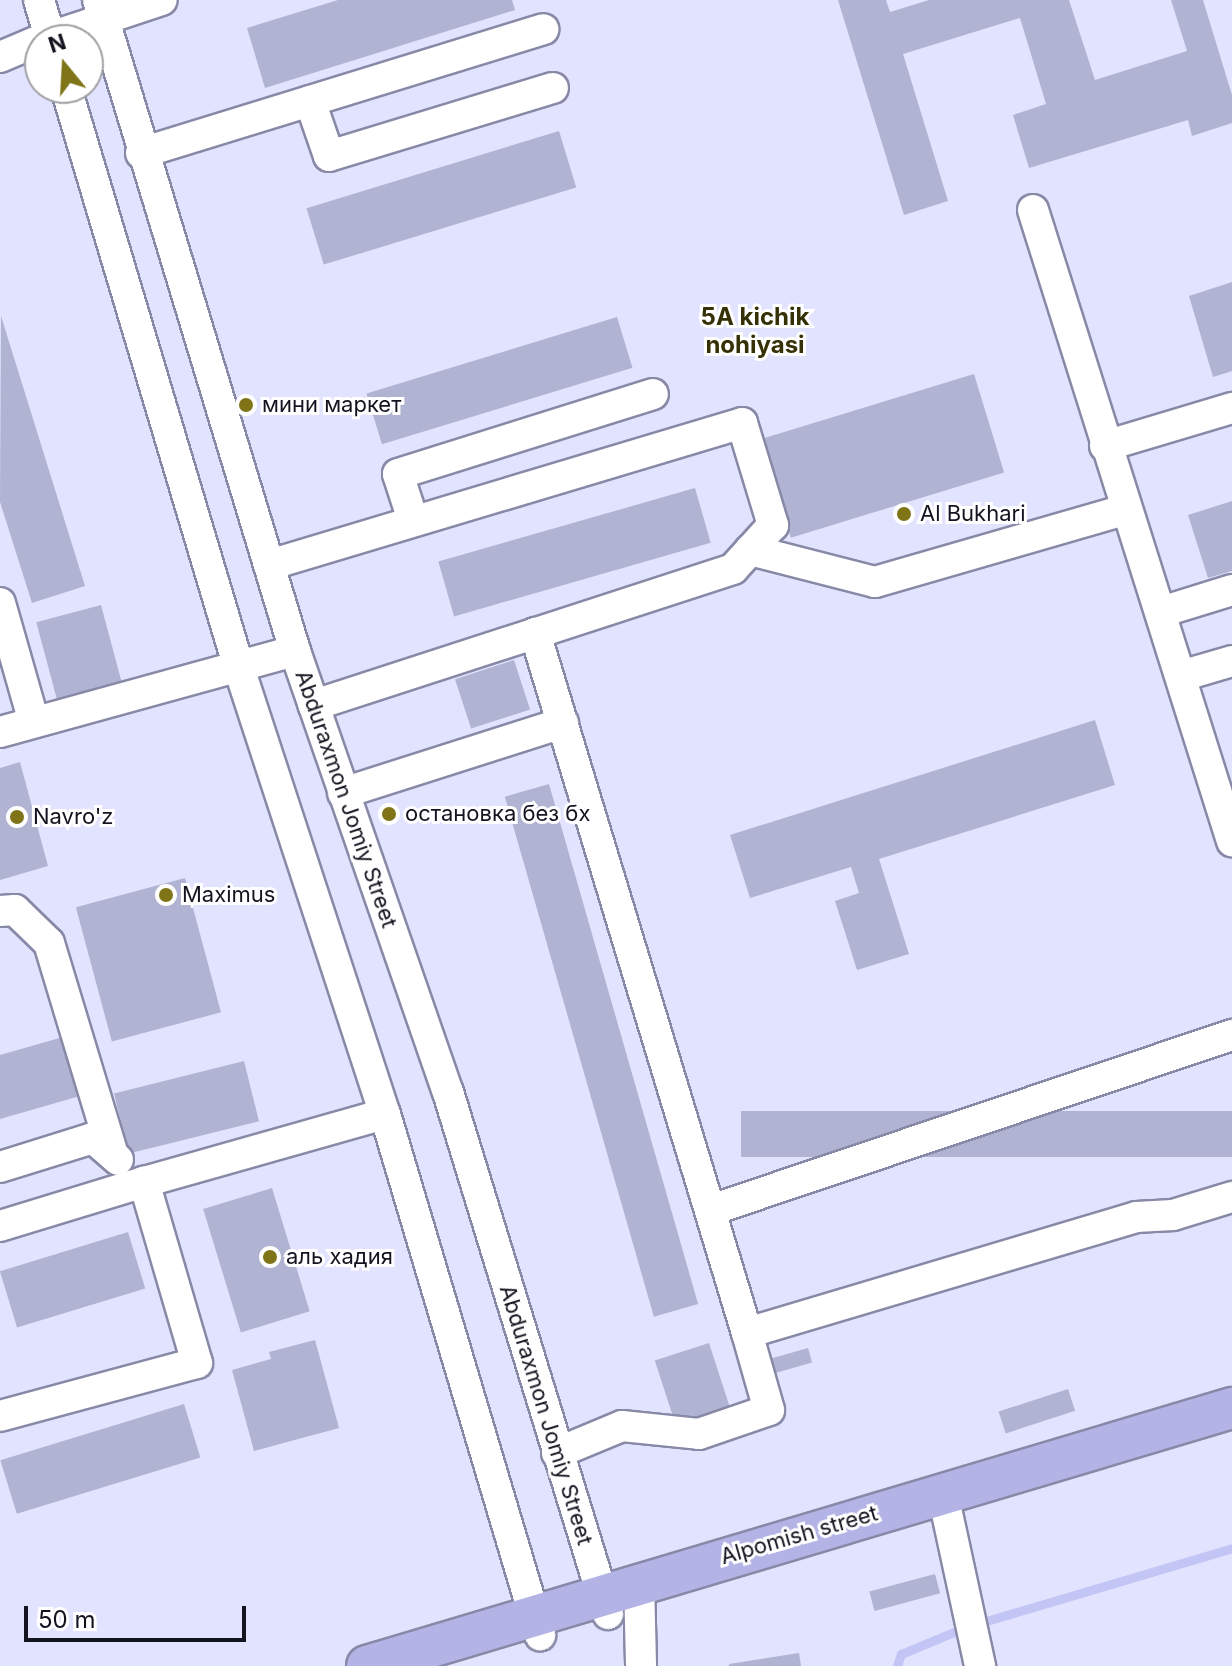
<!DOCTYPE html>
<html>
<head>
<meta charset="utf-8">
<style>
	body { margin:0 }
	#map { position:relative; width:1232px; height:1666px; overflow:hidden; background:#e2e3fe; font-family:Inter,sans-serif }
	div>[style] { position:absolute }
	.stream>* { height:9px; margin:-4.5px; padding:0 4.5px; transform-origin:4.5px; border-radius:4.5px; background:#c3c5f5 }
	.building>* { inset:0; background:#b1b3d2; transform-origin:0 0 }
	.roads { filter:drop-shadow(2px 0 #8889a7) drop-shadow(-2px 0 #8889a7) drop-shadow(0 2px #8889a7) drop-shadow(0 -2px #8889a7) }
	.minor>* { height:30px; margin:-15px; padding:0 15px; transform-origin:15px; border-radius:15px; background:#fff }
	.major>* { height:40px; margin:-20px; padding:0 20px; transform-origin:20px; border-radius:20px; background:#b3b3e5 }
	.dots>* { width:22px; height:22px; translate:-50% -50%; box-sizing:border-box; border:4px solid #fff; border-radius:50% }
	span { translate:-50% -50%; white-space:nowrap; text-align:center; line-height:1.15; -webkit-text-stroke:6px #fff; paint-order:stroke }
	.poi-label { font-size:22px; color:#13141f }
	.left { translate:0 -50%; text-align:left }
	.street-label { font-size:22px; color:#13141f }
	.neighbourhood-label { font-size:24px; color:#353005; font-weight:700 }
	.north { position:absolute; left:24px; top:24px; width:80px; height:80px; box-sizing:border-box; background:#fff; border:2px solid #a1a1a5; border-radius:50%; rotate:342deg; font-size:22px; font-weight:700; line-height:32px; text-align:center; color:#13141f }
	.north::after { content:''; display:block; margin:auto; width:28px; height:36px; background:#7f7518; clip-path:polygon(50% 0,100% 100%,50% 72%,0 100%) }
	.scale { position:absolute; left:24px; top:1606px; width:222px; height:36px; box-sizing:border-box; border:4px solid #13141f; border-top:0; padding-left:10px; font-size:24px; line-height:28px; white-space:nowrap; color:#13141f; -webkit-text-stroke:6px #fff; paint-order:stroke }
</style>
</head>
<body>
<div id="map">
	<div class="stream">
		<div style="left:897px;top:1666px;width:13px;rotate:-72deg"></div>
		<div style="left:901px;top:1654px;width:70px;rotate:-22.6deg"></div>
		<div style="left:966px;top:1627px;width:277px;rotate:-16.5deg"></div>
	</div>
	<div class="building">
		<div style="clip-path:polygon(338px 0,512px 0,515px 10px,265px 88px,247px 28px)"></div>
		<div style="clip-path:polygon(838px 0,886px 0,890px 12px,929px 0,1069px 0,1095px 80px,1187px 51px,1171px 0,1203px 0,1232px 95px,1232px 123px,1192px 136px,1188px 120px,1029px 168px,1013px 115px,1046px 104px,1020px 18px,903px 54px,948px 201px,904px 215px)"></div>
		<div style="left:559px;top:131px;width:59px;height:264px;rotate:73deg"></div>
		<div style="clip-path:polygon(1232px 282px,1232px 371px,1213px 377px,1189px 296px)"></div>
		<div style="clip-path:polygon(1px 316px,85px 586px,32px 603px,0 502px)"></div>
		<div style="left:617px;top:317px;width:53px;height:262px;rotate:73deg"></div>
		<div style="left:974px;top:374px;width:103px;height:223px;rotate:73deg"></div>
		<div style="left:695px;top:488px;width:57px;height:267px;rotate:74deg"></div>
		<div style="clip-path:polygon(1232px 501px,1232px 571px,1208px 578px,1188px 515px)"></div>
		<div style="left:101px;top:605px;width:84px;height:67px;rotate:75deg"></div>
		<div style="left:514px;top:660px;width:52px;height:62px;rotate:72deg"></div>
		<div style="clip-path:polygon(1095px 720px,1115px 785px,879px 859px,909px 954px,857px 970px,835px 901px,859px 893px,851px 867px,750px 898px,730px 835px)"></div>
		<div style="clip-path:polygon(20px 762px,48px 866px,0 880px,0 768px)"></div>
		<div style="left:549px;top:784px;width:541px;height:46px;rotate:74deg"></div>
		<div style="left:185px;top:878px;width:139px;height:113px;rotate:75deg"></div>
		<div style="clip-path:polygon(63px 1037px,80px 1096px,0 1119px,0 1055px)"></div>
		<div style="left:244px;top:1061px;width:62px;height:134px;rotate:76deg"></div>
		<div style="left:1232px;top:1111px;width:46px;height:491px;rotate:90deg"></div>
		<div style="left:272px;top:1188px;width:129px;height:72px;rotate:73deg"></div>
		<div style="left:128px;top:1232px;width:59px;height:134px;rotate:73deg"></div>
		<div style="clip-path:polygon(315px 1340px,339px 1428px,254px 1451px,232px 1370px,271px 1359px,269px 1352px)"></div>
		<div style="left:709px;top:1343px;width:68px;height:57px;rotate:72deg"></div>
		<div style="left:808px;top:1348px;width:15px;height:41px;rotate:74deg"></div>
		<div style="left:1068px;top:1389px;width:23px;height:73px;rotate:72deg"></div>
		<div style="left:184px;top:1404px;width:56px;height:192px;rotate:73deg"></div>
		<div style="left:935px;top:1574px;width:20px;height:68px;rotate:75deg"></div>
		<div style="clip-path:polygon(799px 1653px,801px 1666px,729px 1666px,729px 1664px)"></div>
	</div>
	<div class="roads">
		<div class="minor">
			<div style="left:39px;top:0;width:42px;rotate:73.3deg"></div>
			<div style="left:98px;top:0;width:680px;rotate:73.16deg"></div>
			<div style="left:295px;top:651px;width:467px;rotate:70.9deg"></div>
			<div style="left:448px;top:1092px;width:546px;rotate:72.96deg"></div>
			<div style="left:41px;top:40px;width:127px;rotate:-18.3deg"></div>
			<div style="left:0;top:57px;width:43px;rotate:-23deg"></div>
			<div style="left:66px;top:88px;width:605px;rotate:73.39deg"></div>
			<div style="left:239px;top:668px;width:469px;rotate:71.9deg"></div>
			<div style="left:385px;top:1114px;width:544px;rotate:73.43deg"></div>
			<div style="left:310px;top:101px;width:58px;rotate:70.9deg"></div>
			<div style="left:329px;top:156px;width:234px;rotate:-16.9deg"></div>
			<div style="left:141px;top:153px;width:421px;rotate:-17.1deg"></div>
			<div style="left:1033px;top:210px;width:662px;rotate:72.5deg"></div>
			<div style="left:1105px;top:446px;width:133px;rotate:-16.7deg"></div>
			<div style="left:413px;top:520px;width:48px;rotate:-108.1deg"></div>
			<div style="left:398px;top:474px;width:267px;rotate:-17.4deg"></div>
			<div style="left:750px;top:550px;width:129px;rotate:14.4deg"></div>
			<div style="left:875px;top:582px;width:260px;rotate:-16.1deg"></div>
			<div style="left:269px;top:565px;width:494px;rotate:-16.7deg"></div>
			<div style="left:742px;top:423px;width:107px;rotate:73.1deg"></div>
			<div style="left:773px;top:525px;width:59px;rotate:132.3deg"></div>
			<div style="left:733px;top:569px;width:441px;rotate:162deg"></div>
			<div style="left:0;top:603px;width:124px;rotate:74.1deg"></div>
			<div style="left:1161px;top:612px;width:74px;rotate:-17.2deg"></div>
			<div style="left:535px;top:633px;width:731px;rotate:73.15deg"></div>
			<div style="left:1181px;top:676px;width:53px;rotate:-16.4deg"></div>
			<div style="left:0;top:732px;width:306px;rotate:-15.4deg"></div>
			<div style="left:343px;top:793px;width:231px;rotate:-17.7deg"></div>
			<div style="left:0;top:911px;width:15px;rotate:-4deg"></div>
			<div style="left:15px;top:910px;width:47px;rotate:44.1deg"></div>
			<div style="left:49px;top:943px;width:221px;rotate:73.2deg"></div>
			<div style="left:0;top:1167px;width:97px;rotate:-17.3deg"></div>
			<div style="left:93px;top:1138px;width:33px;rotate:41deg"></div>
			<div style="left:711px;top:1210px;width:550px;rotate:-18.57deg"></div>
			<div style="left:0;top:1226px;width:151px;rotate:-17deg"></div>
			<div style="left:0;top:1416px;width:204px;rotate:-15.1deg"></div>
			<div style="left:197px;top:1363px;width:189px;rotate:-106.3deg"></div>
			<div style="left:144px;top:1182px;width:250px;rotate:-15.8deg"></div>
			<div style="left:557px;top:1453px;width:70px;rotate:-22.6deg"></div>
			<div style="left:622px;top:1426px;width:77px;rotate:5.9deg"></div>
			<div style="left:699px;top:1434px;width:74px;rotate:-18.9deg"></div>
			<div style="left:769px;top:1410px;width:80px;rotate:-105.9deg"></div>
			<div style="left:747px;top:1333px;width:406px;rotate:-16.6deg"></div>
			<div style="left:1136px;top:1217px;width:37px;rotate:-3deg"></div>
			<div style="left:1173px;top:1215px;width:62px;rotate:-17deg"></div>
			<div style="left:947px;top:1513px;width:157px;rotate:77.8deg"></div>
			<div style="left:639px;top:1582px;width:84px;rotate:88.6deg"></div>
		</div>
		<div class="major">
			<div style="left:367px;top:1666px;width:903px;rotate:-16.61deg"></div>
		</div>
	</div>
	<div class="dots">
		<div style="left:246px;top:405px;background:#7f7518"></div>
		<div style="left:904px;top:514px;background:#7f7518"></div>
		<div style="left:389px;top:814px;background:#7f7518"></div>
		<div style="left:17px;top:817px;background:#7f7518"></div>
		<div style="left:166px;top:895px;background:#7f7518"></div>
		<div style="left:270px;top:1257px;background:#7f7518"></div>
	</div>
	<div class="poi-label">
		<span class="left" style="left:262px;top:405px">мини маркет</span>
		<span class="left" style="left:920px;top:514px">Al Bukhari</span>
		<span class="left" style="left:405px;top:814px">остановка без бх</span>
		<span class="left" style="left:33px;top:817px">Navro'z</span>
		<span class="left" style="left:182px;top:895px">Maximus</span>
		<span class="left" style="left:286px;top:1257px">аль хадия</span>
	</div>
	<div class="street-label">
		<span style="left:346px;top:799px;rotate:71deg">Abduraxmon Jomiy Street</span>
		<span style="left:546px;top:1415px;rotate:73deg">Abduraxmon Jomiy Street</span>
		<span style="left:799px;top:1535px;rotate:-16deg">Alpomish street</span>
	</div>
	<div class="neighbourhood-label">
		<span style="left:755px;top:331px">5A kichik<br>nohiyasi</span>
	</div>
	<div class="north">N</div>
	<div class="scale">50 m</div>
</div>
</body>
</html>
